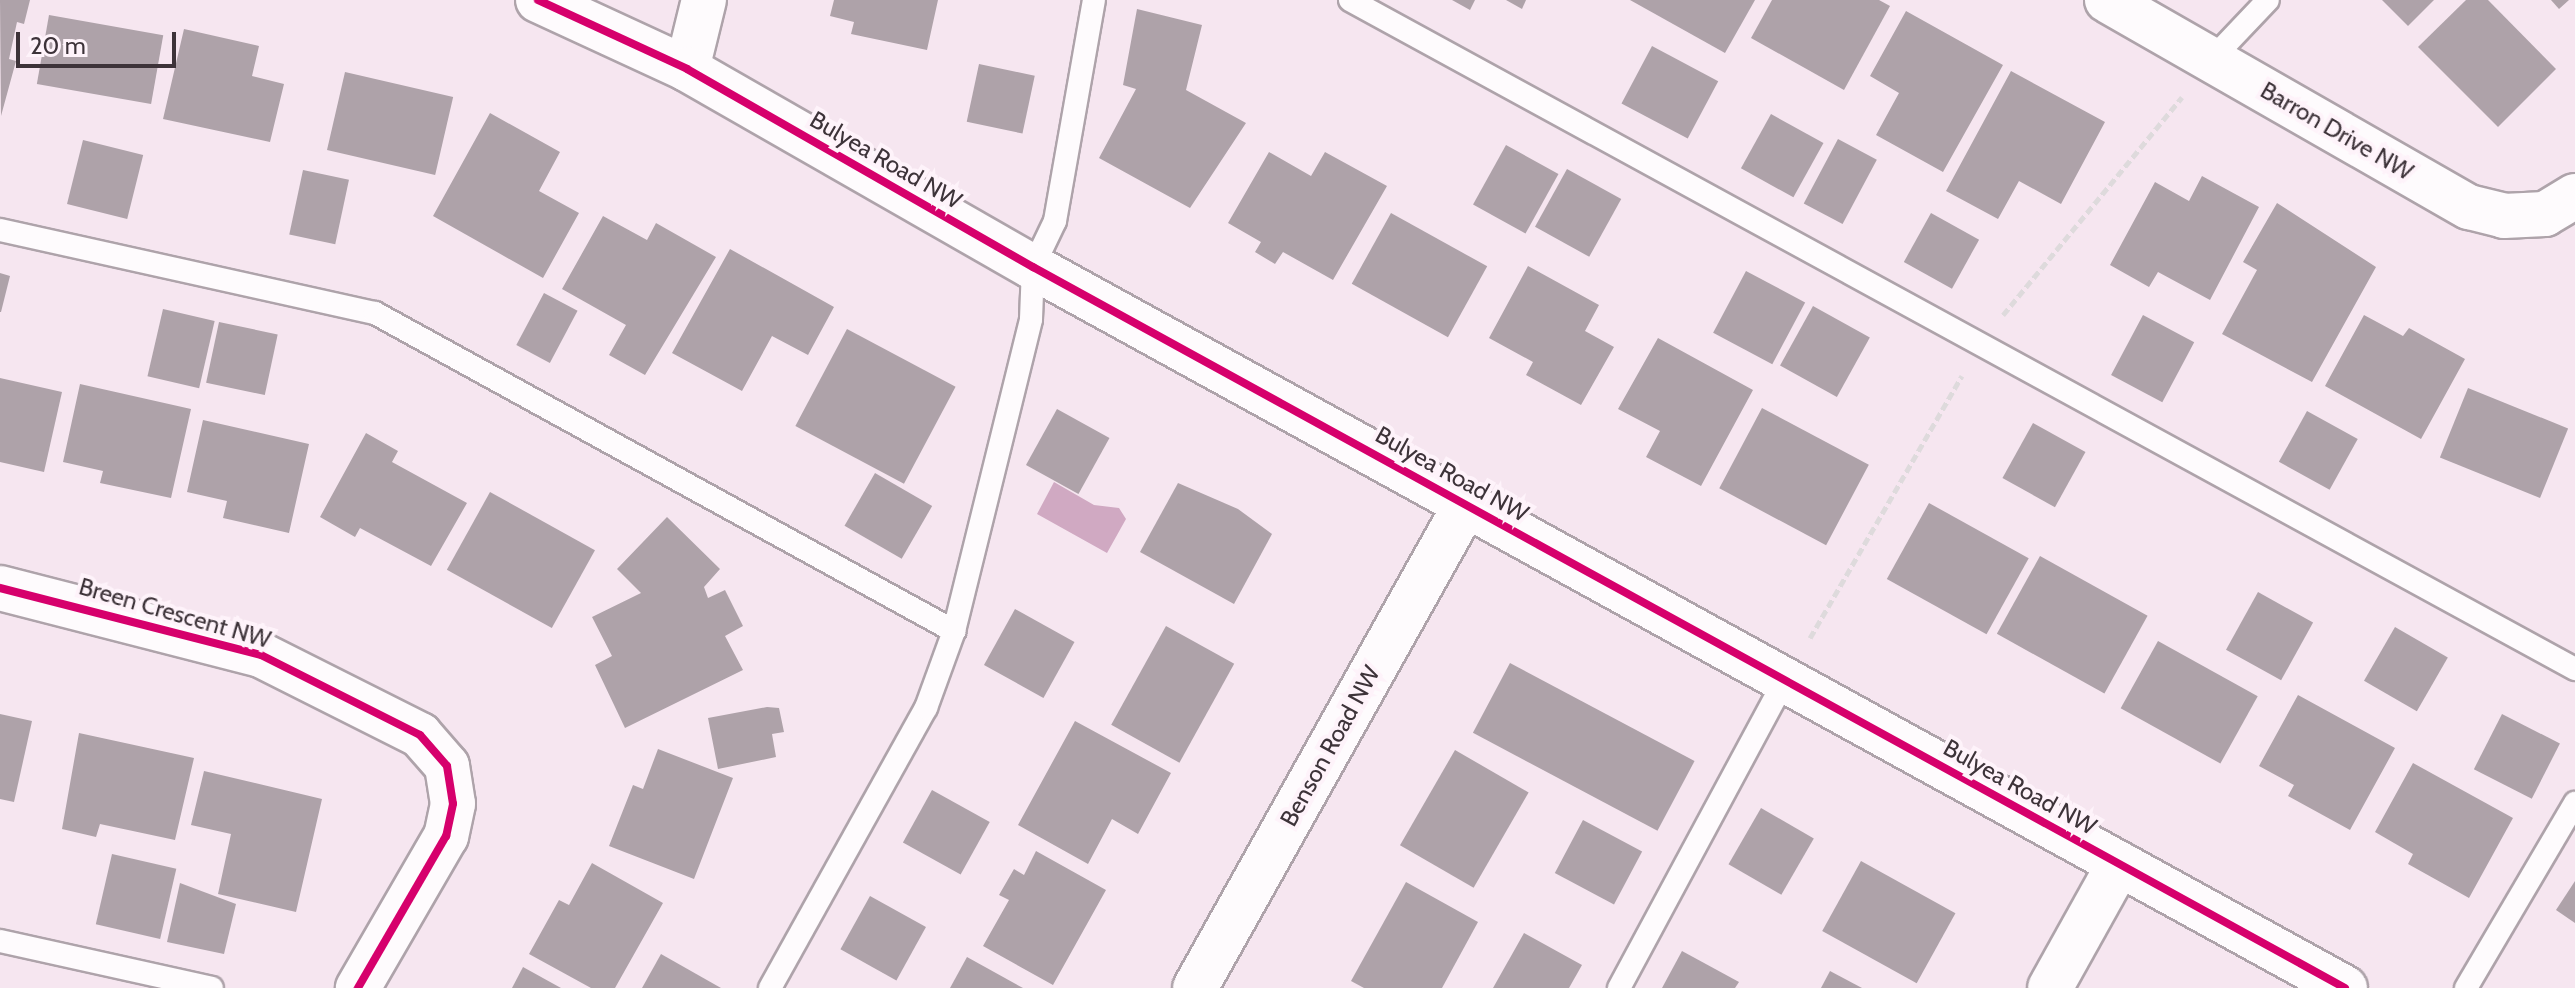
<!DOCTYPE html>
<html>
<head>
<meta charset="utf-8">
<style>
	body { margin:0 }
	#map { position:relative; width:2575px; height:988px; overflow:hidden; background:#f6e6f0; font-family:Cabin,sans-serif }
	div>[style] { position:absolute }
	.water>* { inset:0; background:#d0a9c2 }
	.building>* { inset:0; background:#aea2a9; transform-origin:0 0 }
	.path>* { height:5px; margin-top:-2.5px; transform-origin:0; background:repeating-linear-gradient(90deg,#dedadc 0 8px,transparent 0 12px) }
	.roads { filter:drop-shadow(2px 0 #aea3aa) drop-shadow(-2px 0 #aea3aa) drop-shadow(0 2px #aea3aa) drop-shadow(0 -2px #aea3aa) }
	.lane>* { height:22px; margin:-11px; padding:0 11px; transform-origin:11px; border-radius:11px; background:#fefbfd }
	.street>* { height:44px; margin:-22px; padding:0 22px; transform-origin:22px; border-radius:22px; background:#fefbfd }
	.secondary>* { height:44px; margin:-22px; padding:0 22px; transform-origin:22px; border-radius:22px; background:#fefbfd }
	.cycleway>* { height:8px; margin:-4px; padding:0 4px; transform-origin:4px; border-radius:4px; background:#d6006c }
	span { translate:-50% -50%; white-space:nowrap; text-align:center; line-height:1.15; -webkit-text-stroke:8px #fef3fa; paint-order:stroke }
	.street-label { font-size:24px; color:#3d3339 }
	.scale { position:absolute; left:16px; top:32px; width:160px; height:36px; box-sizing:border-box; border:4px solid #3d3339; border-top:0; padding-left:10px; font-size:24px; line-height:28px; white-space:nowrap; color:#3d3339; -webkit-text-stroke:6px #fef3fa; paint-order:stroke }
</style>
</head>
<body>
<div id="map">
	<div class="water">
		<div style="clip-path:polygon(1054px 482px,1094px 505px,1119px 508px,1126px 519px,1107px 553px,1037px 514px)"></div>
	</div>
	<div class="building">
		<div style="clip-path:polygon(0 0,30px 0,24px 24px,17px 22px,9px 59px,16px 61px,1px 116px)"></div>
		<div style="clip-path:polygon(834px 0,938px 0,927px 50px,851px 34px,854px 22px,830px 16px)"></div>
		<div style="clip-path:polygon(1452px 0,1475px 0,1470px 10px)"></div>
		<div style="clip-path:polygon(1506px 0,1526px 0,1522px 9px)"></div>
		<div style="clip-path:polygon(1630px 0,1755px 0,1725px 53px)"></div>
		<div style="clip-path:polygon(1772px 0,1879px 0,1890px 6px,1844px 90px,1751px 38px)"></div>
		<div style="clip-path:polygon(2382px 0,2434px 0,2408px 26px)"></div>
		<div style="clip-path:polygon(2466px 0,2488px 0,2556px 69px,2498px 127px,2418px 47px)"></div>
		<div style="clip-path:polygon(2551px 0,2569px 0,2559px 9px)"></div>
		<div style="clip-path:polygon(1137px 9px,1202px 25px,1186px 90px,1246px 123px,1190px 208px,1099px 158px,1136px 89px,1123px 85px)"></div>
		<div style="clip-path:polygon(1906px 11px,2003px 65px,1943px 172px,1876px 135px,1899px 93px,1870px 76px)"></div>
		<div style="left:49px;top:15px;width:116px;height:70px;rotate:10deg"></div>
		<div style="clip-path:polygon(184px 29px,259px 46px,252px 76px,284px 84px,270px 142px,163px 119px)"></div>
		<div style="left:1652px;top:46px;width:75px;height:65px;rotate:28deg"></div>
		<div style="left:979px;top:64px;width:57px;height:59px;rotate:12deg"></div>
		<div style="clip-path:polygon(2011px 71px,2105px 122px,2061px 204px,2019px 181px,1998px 219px,1946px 191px)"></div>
		<div style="left:345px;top:72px;width:111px;height:80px;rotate:13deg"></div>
		<div style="clip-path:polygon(490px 113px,560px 152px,539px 191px,579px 213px,543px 278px,433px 216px)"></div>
		<div style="left:1771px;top:114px;width:60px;height:62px;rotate:29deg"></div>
		<div style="left:1838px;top:139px;width:44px;height:73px;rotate:28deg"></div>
		<div style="left:83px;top:140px;width:62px;height:66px;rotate:14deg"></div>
		<div style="left:1506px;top:145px;width:60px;height:68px;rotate:29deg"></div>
		<div style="clip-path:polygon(1269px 152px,1311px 176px,1325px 152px,1387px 186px,1333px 280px,1283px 252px,1275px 264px,1255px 252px,1261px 242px,1228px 223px)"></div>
		<div style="left:1567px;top:169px;width:62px;height:66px;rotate:29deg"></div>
		<div style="left:303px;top:170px;width:47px;height:66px;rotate:12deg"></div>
		<div style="clip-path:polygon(2202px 176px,2259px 207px,2210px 300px,2158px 272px,2149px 287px,2110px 265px,2155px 182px,2189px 201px)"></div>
		<div style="clip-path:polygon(2277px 203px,2376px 267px,2312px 382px,2222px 334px,2257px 270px,2243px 262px)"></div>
		<div style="left:1391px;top:213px;width:110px;height:81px;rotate:29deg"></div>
		<div style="left:1931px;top:213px;width:55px;height:56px;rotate:29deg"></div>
		<div style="clip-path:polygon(603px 216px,647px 240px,656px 223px,716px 257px,645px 375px,609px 355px,626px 325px,562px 289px)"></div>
		<div style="clip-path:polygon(730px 249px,834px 307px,808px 355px,772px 336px,742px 391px,672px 353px)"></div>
		<div style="clip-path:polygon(1528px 266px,1599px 305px,1585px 331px,1614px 347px,1581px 405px,1526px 375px,1533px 362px,1489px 338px)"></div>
		<div style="left:1746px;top:271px;width:67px;height:70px;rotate:28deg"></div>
		<div style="clip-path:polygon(0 273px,10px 276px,1px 312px,0 312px)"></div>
		<div style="left:544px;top:293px;width:38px;height:59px;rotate:28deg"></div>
		<div style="left:1813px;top:306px;width:65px;height:68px;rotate:29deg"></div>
		<div style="left:163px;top:309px;width:53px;height:69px;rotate:13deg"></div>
		<div style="left:2143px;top:315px;width:58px;height:68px;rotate:28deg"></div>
		<div style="clip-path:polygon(2364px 315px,2403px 336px,2409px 328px,2465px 359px,2421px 439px,2325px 386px)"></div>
		<div style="left:219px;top:322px;width:60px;height:62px;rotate:12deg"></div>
		<div style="left:847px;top:329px;width:123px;height:110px;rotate:28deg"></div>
		<div style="clip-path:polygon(1658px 338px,1753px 390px,1701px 486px,1646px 457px,1660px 431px,1618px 409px)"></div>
		<div style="clip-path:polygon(0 378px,62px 392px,44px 472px,0 462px)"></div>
		<div style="clip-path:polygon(80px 384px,191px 409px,171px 498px,100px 483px,103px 471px,63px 462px)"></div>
		<div style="left:2468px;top:388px;width:108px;height:75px;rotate:22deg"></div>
		<div style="left:1762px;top:408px;width:121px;height:91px;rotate:28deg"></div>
		<div style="left:1057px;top:409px;width:60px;height:64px;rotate:29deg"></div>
		<div style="left:2307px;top:411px;width:58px;height:58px;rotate:29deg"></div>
		<div style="clip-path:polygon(203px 420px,309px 444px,289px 533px,223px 518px,227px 501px,187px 492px)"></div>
		<div style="left:2033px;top:423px;width:60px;height:63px;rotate:29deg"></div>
		<div style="clip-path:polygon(366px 433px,398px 451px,392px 462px,467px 503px,431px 566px,360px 528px,355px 537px,320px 517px)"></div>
		<div style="left:875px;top:473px;width:66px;height:61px;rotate:30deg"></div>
		<div style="clip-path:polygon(1178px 483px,1238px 509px,1272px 534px,1234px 604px,1140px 552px)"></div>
		<div style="left:490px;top:492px;width:120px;height:89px;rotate:29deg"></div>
		<div style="left:1929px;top:503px;width:114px;height:87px;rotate:29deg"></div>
		<div style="clip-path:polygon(667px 517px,720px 569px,704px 587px,708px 598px,725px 590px,743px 626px,725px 636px,743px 670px,625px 728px,595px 665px,612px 656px,592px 617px,641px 593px,617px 569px)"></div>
		<div style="left:2040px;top:556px;width:123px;height:89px;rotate:29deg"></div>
		<div style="left:2258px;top:592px;width:63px;height:66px;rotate:29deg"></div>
		<div style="left:1015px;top:609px;width:68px;height:64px;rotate:29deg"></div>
		<div style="left:1166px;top:626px;width:78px;height:113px;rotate:29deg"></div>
		<div style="left:2395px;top:627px;width:61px;height:62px;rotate:30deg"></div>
		<div style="left:2158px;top:641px;width:114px;height:77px;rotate:29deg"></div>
		<div style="left:1510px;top:663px;width:209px;height:79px;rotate:28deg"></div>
		<div style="clip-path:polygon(2298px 695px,2395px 748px,2350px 830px,2288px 796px,2294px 785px,2259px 766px)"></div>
		<div style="clip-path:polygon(767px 707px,779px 708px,784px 732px,772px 734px,776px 757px,718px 769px,708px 718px)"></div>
		<div style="clip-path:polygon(0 714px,32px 721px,14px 802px,0 799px)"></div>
		<div style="left:2502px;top:714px;width:65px;height:62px;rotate:27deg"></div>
		<div style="clip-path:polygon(1075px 721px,1171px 773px,1138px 834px,1112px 819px,1088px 864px,1018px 825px)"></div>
		<div style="clip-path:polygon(79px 733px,194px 758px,175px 840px,100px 824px,96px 837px,62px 829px)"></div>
		<div style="clip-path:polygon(658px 749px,733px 778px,694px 879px,609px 846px,633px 785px,643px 789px)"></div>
		<div style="left:1455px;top:750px;width:85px;height:110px;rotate:30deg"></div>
		<div style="clip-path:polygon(2413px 763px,2513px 818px,2469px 898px,2408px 864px,2413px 854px,2375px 832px)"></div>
		<div style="clip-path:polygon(204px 771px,322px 799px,296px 912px,218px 894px,231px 834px,191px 825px)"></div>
		<div style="left:932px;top:790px;width:66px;height:60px;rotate:29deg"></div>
		<div style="left:1761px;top:808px;width:61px;height:65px;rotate:30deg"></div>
		<div style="left:1583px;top:820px;width:67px;height:60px;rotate:28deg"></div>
		<div style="clip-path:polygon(1036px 851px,1106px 890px,1053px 985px,983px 946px,1009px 900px,999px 895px,1014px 869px,1024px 875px)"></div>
		<div style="left:112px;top:854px;width:66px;height:72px;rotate:13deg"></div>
		<div style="left:1861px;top:861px;width:108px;height:80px;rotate:29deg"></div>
		<div style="clip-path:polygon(592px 863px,663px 903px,615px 988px,591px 988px,529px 954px,559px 900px,569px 905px)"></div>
		<div style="clip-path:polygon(2575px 881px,2575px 923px,2556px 910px)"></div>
		<div style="clip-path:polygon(1406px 882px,1478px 922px,1442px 988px,1364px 988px,1351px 981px)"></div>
		<div style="clip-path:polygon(180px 883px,236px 904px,224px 954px,167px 942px)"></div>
		<div style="left:870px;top:896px;width:64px;height:61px;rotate:29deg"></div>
		<div style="clip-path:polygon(1524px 933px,1582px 965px,1569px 988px,1493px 988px)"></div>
		<div style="clip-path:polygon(1682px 951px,1739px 982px,1735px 988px,1662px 988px)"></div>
		<div style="clip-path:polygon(661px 954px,721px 988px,642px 988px)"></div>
		<div style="clip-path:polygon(967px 957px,1023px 988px,950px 988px)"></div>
		<div style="clip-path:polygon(523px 967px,561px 988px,512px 988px)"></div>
		<div style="clip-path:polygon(1830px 971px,1862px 988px,1821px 988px)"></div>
	</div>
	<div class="path">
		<div style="left:2003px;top:315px;width:282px;rotate:-50.6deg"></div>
		<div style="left:1810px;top:638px;width:303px;rotate:-59.9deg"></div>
	</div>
	<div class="roads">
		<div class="lane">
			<div style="left:1350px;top:0;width:1396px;rotate:28.64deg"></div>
			<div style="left:2212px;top:59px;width:81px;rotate:-46.5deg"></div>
			<div style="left:0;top:230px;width:384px;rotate:12.5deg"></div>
			<div style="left:375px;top:313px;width:661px;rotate:28.78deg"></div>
			<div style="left:0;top:941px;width:217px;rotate:12.5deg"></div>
			<div style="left:770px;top:988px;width:321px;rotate:-60.9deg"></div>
			<div style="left:926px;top:708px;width:82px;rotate:-70deg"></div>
			<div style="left:954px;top:631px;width:321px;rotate:-76.1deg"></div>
			<div style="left:1031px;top:319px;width:52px;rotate:-87.8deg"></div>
			<div style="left:1033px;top:267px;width:51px;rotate:-64.4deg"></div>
			<div style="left:1055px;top:221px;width:224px;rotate:-80deg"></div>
			<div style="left:1619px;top:988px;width:350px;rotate:-61.7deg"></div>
			<div style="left:2466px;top:988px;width:215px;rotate:-59.5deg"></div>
		</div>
		<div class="street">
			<div style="left:2107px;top:0;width:417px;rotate:29.8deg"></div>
			<div style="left:2469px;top:207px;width:36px;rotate:14deg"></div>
			<div style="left:2504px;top:216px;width:41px;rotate:-2.8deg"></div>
			<div style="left:2545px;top:214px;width:35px;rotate:-31deg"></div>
			<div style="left:687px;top:69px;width:71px;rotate:-76.2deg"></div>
			<div style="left:0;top:588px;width:269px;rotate:14.4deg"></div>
			<div style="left:261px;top:655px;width:178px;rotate:26.7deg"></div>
			<div style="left:420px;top:735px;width:41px;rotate:48.9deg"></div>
			<div style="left:447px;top:766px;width:38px;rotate:81deg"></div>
			<div style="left:453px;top:804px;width:33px;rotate:102deg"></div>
			<div style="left:446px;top:836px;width:176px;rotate:120.1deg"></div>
			<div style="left:1195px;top:988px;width:555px;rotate:-60.75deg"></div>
			<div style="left:2050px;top:988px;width:142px;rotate:-60.9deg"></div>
		</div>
		<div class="secondary">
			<div style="left:538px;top:0;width:164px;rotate:24.8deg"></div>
			<div style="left:687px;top:69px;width:399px;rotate:29.8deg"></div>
			<div style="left:1033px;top:267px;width:1497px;rotate:28.79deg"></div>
		</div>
	</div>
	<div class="cycleway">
		<div style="left:538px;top:0;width:164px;rotate:24.8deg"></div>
		<div style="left:687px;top:69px;width:399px;rotate:29.8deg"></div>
		<div style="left:1033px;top:267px;width:1497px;rotate:28.79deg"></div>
		<div style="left:0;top:588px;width:269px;rotate:14.4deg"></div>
		<div style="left:261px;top:655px;width:178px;rotate:26.7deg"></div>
		<div style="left:420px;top:735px;width:41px;rotate:48.9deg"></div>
		<div style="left:447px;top:766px;width:38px;rotate:81deg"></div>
		<div style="left:453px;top:804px;width:33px;rotate:102deg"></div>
		<div style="left:446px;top:836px;width:176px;rotate:120.1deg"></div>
	</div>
	<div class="street-label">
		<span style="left:2337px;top:131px;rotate:30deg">Barron Drive NW</span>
		<span style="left:886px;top:160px;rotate:30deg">Bulyea Road NW</span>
		<span style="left:1452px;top:474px;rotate:29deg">Bulyea Road NW</span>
		<span style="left:175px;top:613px;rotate:16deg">Breen Crescent NW</span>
		<span style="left:1330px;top:746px;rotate:-61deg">Benson Road NW</span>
		<span style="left:2020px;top:787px;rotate:29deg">Bulyea Road NW</span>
	</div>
	<div class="scale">20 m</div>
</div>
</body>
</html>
